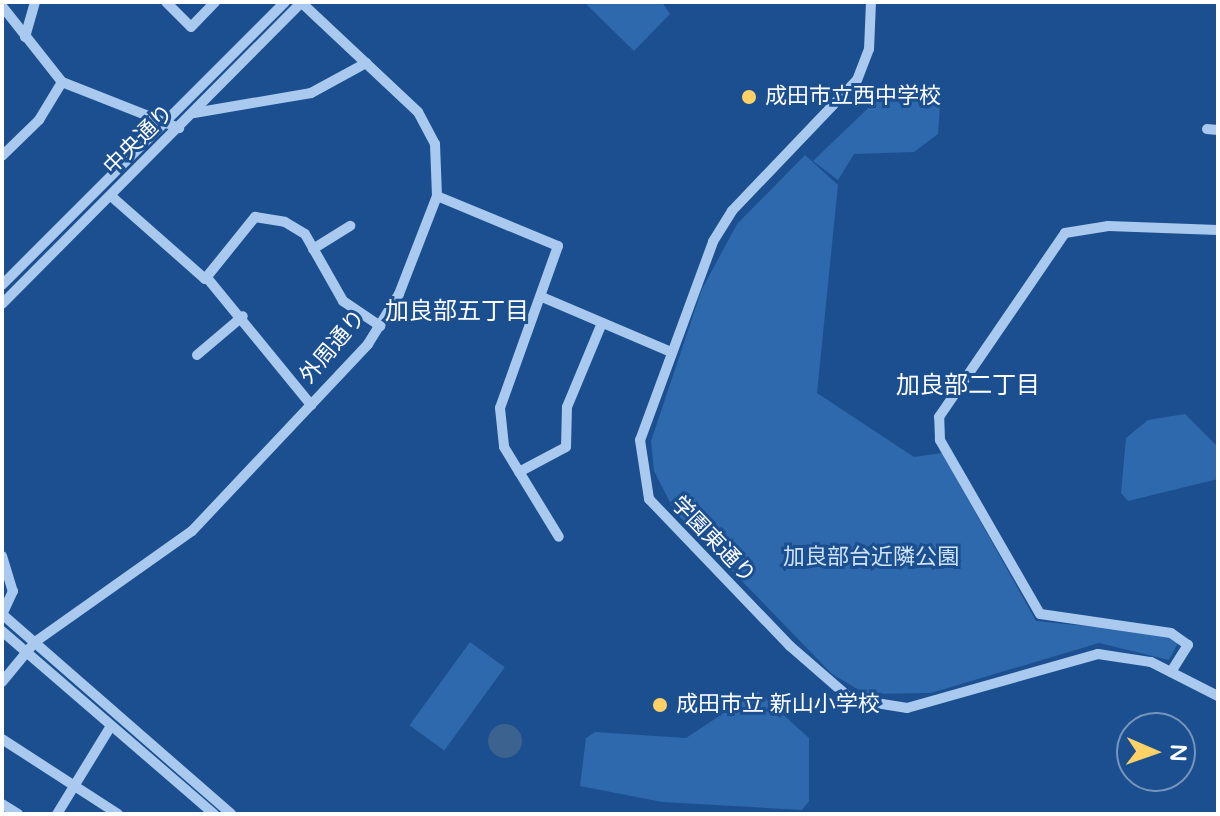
<!DOCTYPE html>
<html>
<head>
<meta charset="utf-8">
<style>
	body { margin:0 }
	#map { position:relative; width:1220px; height:816px; overflow:hidden; background:#1b4f8f; font-family:"Varela Round","Noto Sans JP",sans-serif }
	div>[style] { position:absolute }
	.green>* { inset:0; background:#2e69ad; transform-origin:0 0 }
	.water>* { inset:0; background:#3c6290 }
	.round { border-radius:50% }
	.minor>* { height:10px; margin:-5px; padding:0 5px; transform-origin:5px; border-radius:5px; background:#a9c9ee }
	.dots>* { width:22px; height:22px; translate:-50% -50%; box-sizing:border-box; border:4px solid #1b4f8f; border-radius:50% }
	span { translate:-50% -50%; white-space:nowrap; text-align:center; line-height:1.15; -webkit-text-stroke:6px #1b4f8f; paint-order:stroke }
	.poi-label { font-size:22px; color:#fff }
	.left { translate:0 -50%; text-align:left }
	.street-label { font-size:22px; color:#fff }
	.park-label { font-size:22px; color:#cfe3fa }
	.neighbourhood-label { font-size:24px; color:#fff }
	.frame { position:absolute; inset:0; border:4px solid #fff; pointer-events:none }
	.north { position:absolute; left:1116px; top:712px; width:80px; height:80px; box-sizing:border-box; background:#1b4f8f; border:2px solid #7695bc; border-radius:50%; rotate:92deg; font-size:22px; font-weight:700; line-height:32px; text-align:center; color:#fff }
	.north::after { content:''; display:block; margin:auto; width:28px; height:36px; background:#ffd166; clip-path:polygon(50% 0,100% 100%,50% 72%,0 100%) }
</style>
</head>
<body>
<div id="map">
	<div class="green">
		<div style="clip-path:polygon(584px 2px,662px 2px,670px 14px,634px 51px)"></div>
		<div style="clip-path:polygon(888px 89px,941px 92px,938px 134px,914px 152px,854px 154px,838px 180px,813px 161px)"></div>
		<div style="clip-path:polygon(805px 155px,838px 185px,817px 393px,914px 457px,942px 453px,1036px 621px,1166px 634px,1178px 643px,1169px 660px,1099px 643px,931px 693px,866px 694px,832px 674px,675px 512px,654px 471px,651px 441px,702px 289px,737px 224px)"></div>
		<div style="clip-path:polygon(1185px 414px,1218px 447px,1218px 479px,1128px 501px,1121px 493px,1126px 438px,1148px 420px)"></div>
		<div style="left:470px;top:642px;width:43px;height:103px;rotate:36deg"></div>
		<div style="clip-path:polygon(757px 691px,809px 738px,809px 801px,802px 810px,662px 802px,580px 786px,586px 738px,595px 732px,686px 738px)"></div>
	</div>
	<div class="water">
		<div class="round" style="left:488px;top:724px;width:34px;height:34px"></div>
	</div>
	<div class="minor">
		<div style="left:166px;top:2px;width:35px;rotate:45deg"></div>
		<div style="left:191px;top:27px;width:35px;rotate:-46deg"></div>
		<div style="left:871px;top:2px;width:47px;rotate:92.4deg"></div>
		<div style="left:869px;top:49px;width:33px;rotate:111deg"></div>
		<div style="left:857px;top:80px;width:181px;rotate:133.7deg"></div>
		<div style="left:732px;top:211px;width:36px;rotate:122deg"></div>
		<div style="left:713px;top:242px;width:211px;rotate:110.2deg"></div>
		<div style="left:640px;top:440px;width:60px;rotate:81.3deg"></div>
		<div style="left:649px;top:499px;width:204px;rotate:46.2deg"></div>
		<div style="left:790px;top:646px;width:81px;rotate:41deg"></div>
		<div style="left:851px;top:699px;width:57px;rotate:9.1deg"></div>
		<div style="left:907px;top:708px;width:198px;rotate:-15.8deg"></div>
		<div style="left:1098px;top:654px;width:54px;rotate:8.6deg"></div>
		<div style="left:1151px;top:662px;width:75px;rotate:26.9deg"></div>
		<div style="left:2px;top:6px;width:97px;rotate:51.7deg"></div>
		<div style="left:62px;top:82px;width:126px;rotate:21.5deg"></div>
		<div style="left:25px;top:37px;width:36px;rotate:-74deg"></div>
		<div style="left:194px;top:113px;width:119px;rotate:-9.7deg"></div>
		<div style="left:311px;top:93px;width:63px;rotate:-28.6deg"></div>
		<div style="left:1207px;top:129px;width:11px;rotate:5deg"></div>
		<div style="left:2px;top:156px;width:52px;rotate:-44.2deg"></div>
		<div style="left:39px;top:120px;width:44px;rotate:-58.8deg"></div>
		<div style="left:111px;top:196px;width:125px;rotate:41.4deg"></div>
		<div style="left:205px;top:279px;width:80px;rotate:-51.1deg"></div>
		<div style="left:255px;top:217px;width:30px;rotate:9deg"></div>
		<div style="left:285px;top:222px;width:23px;rotate:31deg"></div>
		<div style="left:305px;top:234px;width:77px;rotate:60.4deg"></div>
		<div style="left:343px;top:301px;width:45px;rotate:34deg"></div>
		<div style="left:437px;top:196px;width:131px;rotate:22.5deg"></div>
		<div style="left:558px;top:246px;width:172px;rotate:109.7deg"></div>
		<div style="left:500px;top:408px;width:39px;rotate:84deg"></div>
		<div style="left:504px;top:447px;width:105px;rotate:58.6deg"></div>
		<div style="left:313px;top:249px;width:44px;rotate:-31.9deg"></div>
		<div style="left:208px;top:279px;width:163px;rotate:50.7deg"></div>
		<div style="left:2px;top:285px;width:400px;rotate:-45deg"></div>
		<div style="left:542px;top:297px;width:140px;rotate:23.1deg"></div>
		<div style="left:2px;top:304px;width:426px;rotate:-45.2deg"></div>
		<div style="left:197px;top:355px;width:60px;rotate:-40.3deg"></div>
		<div style="left:519px;top:472px;width:53px;rotate:-28deg"></div>
		<div style="left:566px;top:447px;width:40px;rotate:-88.6deg"></div>
		<div style="left:567px;top:407px;width:91px;rotate:-67.4deg"></div>
		<div style="left:2px;top:556px;width:37px;rotate:73deg"></div>
		<div style="left:13px;top:591px;width:26px;rotate:115deg"></div>
		<div style="left:2px;top:614px;width:304px;rotate:41.1deg"></div>
		<div style="left:2px;top:631px;width:280px;rotate:40.8deg"></div>
		<div style="left:1171px;top:672px;width:32px;rotate:-58deg"></div>
		<div style="left:1188px;top:645px;width:21px;rotate:-145deg"></div>
		<div style="left:1171px;top:633px;width:132px;rotate:-171.7deg"></div>
		<div style="left:1040px;top:614px;width:201px;rotate:-119.9deg"></div>
		<div style="left:940px;top:440px;width:23px;rotate:-92deg"></div>
		<div style="left:939px;top:417px;width:223px;rotate:-55.6deg"></div>
		<div style="left:1065px;top:233px;width:44px;rotate:-9.2deg"></div>
		<div style="left:1108px;top:226px;width:110px;rotate:2.1deg"></div>
		<div style="left:2px;top:682px;width:52px;rotate:-50.5deg"></div>
		<div style="left:35px;top:642px;width:192px;rotate:-35.3deg"></div>
		<div style="left:192px;top:531px;width:257px;rotate:-46.7deg"></div>
		<div style="left:368px;top:344px;width:59px;rotate:-58.2deg"></div>
		<div style="left:399px;top:294px;width:105px;rotate:-68.8deg"></div>
		<div style="left:437px;top:196px;width:52px;rotate:-92.2deg"></div>
		<div style="left:435px;top:144px;width:36px;rotate:-118deg"></div>
		<div style="left:418px;top:112px;width:161px;rotate:-136.8deg"></div>
		<div style="left:2px;top:739px;width:138px;rotate:32.9deg"></div>
		<div style="left:2px;top:804px;width:19px;rotate:32deg"></div>
		<div style="left:57px;top:814px;width:103px;rotate:-58.5deg"></div>
	</div>
	<div class="dots">
		<div style="left:749px;top:97px;background:#ffd166"></div>
		<div style="left:660px;top:705px;background:#ffd166"></div>
	</div>
	<div class="poi-label">
		<span class="left" style="left:765px;top:97px">成田市立西中学校</span>
		<span class="left" style="left:676px;top:705px">成田市立 新山小学校</span>
	</div>
	<div class="street-label">
		<span style="left:139px;top:140px;rotate:-45deg">中央通り</span>
		<span style="left:333px;top:347px;rotate:-50deg">外周通り</span>
		<span style="left:713px;top:540px;rotate:46deg">学園東通り</span>
	</div>
	<div class="park-label">
		<span style="left:871px;top:558px">加良部台近隣公園</span>
	</div>
	<div class="neighbourhood-label">
		<span style="left:457px;top:312px">加良部五丁目</span>
		<span style="left:968px;top:386px">加良部二丁目</span>
	</div>
	<div class="frame"></div>
	<div class="north">N</div>
</div>
</body>
</html>
